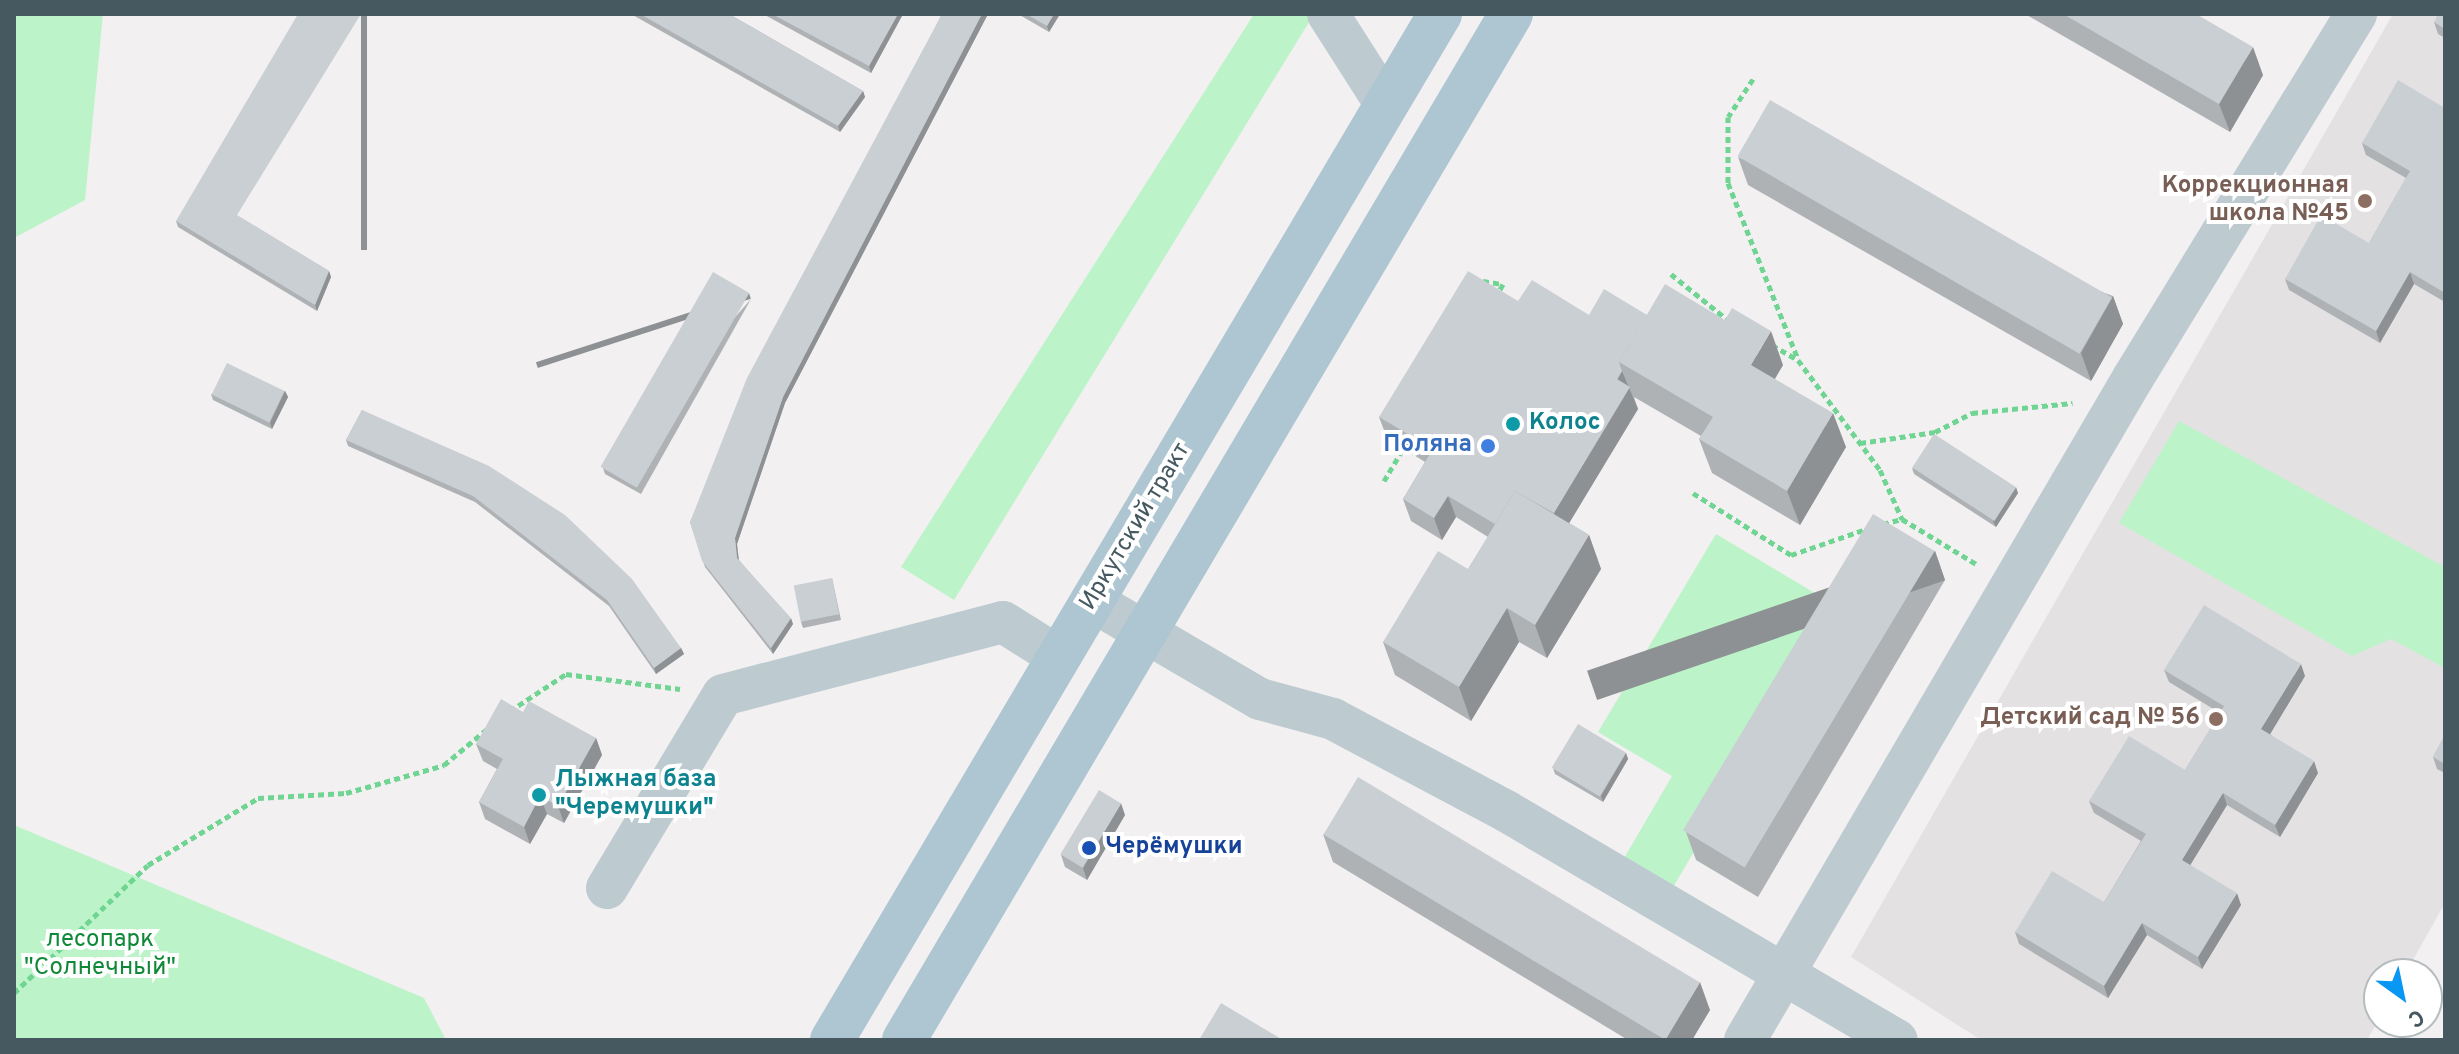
<!DOCTYPE html>
<html>
<head>
<meta charset="utf-8">
<style>
	body { margin:0 }
	#map { position:relative; width:2459px; height:1054px; overflow:hidden; background:#f3f0f1; font-family:Overpass,sans-serif }
	div>[style] { position:absolute }
	.education>* { inset:0; background:#e4e1e3 }
	.green>* { inset:0; background:#bcf3c8 }
	.path>* { height:5px; margin-top:-2.5px; transform-origin:0; background:repeating-linear-gradient(90deg,#70d593 0 6px,transparent 0 10px) }
	.minor>* { height:42px; margin:-21px; padding:0 21px; transform-origin:21px; border-radius:21px; background:#bdcbd1 }
	.major>* { height:44px; margin:-22px; padding:0 22px; transform-origin:22px; border-radius:22px; background:#aec6d1 }
	.wall>* { inset:0; background:#aeb2b5 }
	.shaded-wall>* { inset:0; background:#8d9194; transform-origin:0 0 }
	.building>* { inset:0; background:#cacfd3; transform-origin:0 0 }
	.dots>* { width:22px; height:22px; translate:-50% -50%; box-sizing:border-box; border:4px solid #fff; border-radius:50% }
	span { translate:-50% -50%; white-space:nowrap; text-align:center; line-height:1.15; -webkit-text-stroke:8px #fff; paint-order:stroke }
	.education-label { font-size:24px; color:#785e54; font-weight:700 }
	.right { translate:-100% -50%; text-align:right }
	.culture-label { font-size:24px; color:#0d838f; font-weight:700 }
	.left { translate:0 -50%; text-align:left }
	.shop-label { font-size:24px; color:#366cbe; font-weight:700 }
	.street-label { font-size:24px; color:#465860 }
	.transit-label { font-size:24px; color:#164399; font-weight:700 }
	.park-label { font-size:24px; color:#0f8938 }
	.frame { position:absolute; inset:0; border:16px solid #465860; pointer-events:none }
	.north { position:absolute; left:2363px; top:958px; width:80px; height:80px; box-sizing:border-box; background:#fff; border:2px solid #b5bcbf; border-radius:50%; rotate:147deg; font-size:22px; font-weight:700; line-height:32px; text-align:center; color:#465860 }
	.north::after { content:''; display:block; margin:auto; width:28px; height:36px; background:#0997f4; clip-path:polygon(50% 0,100% 100%,50% 72%,0 100%) }
</style>
</head>
<body>
<div id="map">
	<div class="education">
		<div style="clip-path:polygon(2393px 14px,2445px 14px,2445px 903px,2405px 974px,2379px 974px,2379px 1019px,2367px 1040px,1981px 1040px,1851px 957px)"></div>
	</div>
	<div class="green">
		<div style="clip-path:polygon(14px 14px,103px 14px,85px 200px,14px 238px)"></div>
		<div style="clip-path:polygon(1254px 14px,1314px 14px,954px 600px,901px 567px)"></div>
		<div style="clip-path:polygon(2179px 421px,2445px 567px,2445px 668px,2391px 639px,2352px 656px,2119px 523px)"></div>
		<div style="clip-path:polygon(1716px 534px,1838px 607px,1672px 889px,1623px 860px,1672px 776px,1598px 732px)"></div>
		<div style="clip-path:polygon(14px 825px,424px 998px,446px 1040px,14px 1040px)"></div>
	</div>
	<div class="path">
		<div style="left:1753px;top:79px;width:45px;rotate:123.3deg"></div>
		<div style="left:1728px;top:117px;width:66px;rotate:90deg"></div>
		<div style="left:1728px;top:183px;width:189px;rotate:68.3deg"></div>
		<div style="left:1671px;top:274px;width:75px;rotate:39deg"></div>
		<div style="left:1483px;top:281px;width:20px;rotate:9deg"></div>
		<div style="left:1503px;top:284px;width:13px;rotate:119deg"></div>
		<div style="left:1772px;top:345px;width:30px;rotate:30deg"></div>
		<div style="left:1798px;top:360px;width:137px;rotate:53.3deg"></div>
		<div style="left:1880px;top:470px;width:54px;rotate:65.8deg"></div>
		<div style="left:1902px;top:519px;width:89px;rotate:31.2deg"></div>
		<div style="left:1860px;top:443px;width:76px;rotate:-8.3deg"></div>
		<div style="left:1935px;top:432px;width:42px;rotate:-27.2deg"></div>
		<div style="left:1972px;top:413px;width:101px;rotate:-5.7deg"></div>
		<div style="left:1384px;top:481px;width:43px;rotate:-59.3deg"></div>
		<div style="left:1693px;top:493px;width:116px;rotate:32.3deg"></div>
		<div style="left:1791px;top:555px;width:83px;rotate:-19.1deg"></div>
		<div style="left:1883px;top:524px;width:20px;rotate:-15deg"></div>
		<div style="left:510px;top:711px;width:67px;rotate:-33.5deg"></div>
		<div style="left:566px;top:674px;width:115px;rotate:7.5deg"></div>
		<div style="left:14px;top:993px;width:185px;rotate:-43.7deg"></div>
		<div style="left:148px;top:865px;width:129px;rotate:-31.3deg"></div>
		<div style="left:258px;top:798px;width:88px;rotate:-3.3deg"></div>
		<div style="left:346px;top:793px;width:102px;rotate:-15.9deg"></div>
		<div style="left:444px;top:765px;width:55px;rotate:-39.8deg"></div>
	</div>
	<div class="minor">
		<div style="left:1328px;top:14px;width:108px;rotate:57.5deg"></div>
		<div style="left:1092px;top:601px;width:194px;rotate:30.3deg"></div>
		<div style="left:1260px;top:699px;width:76px;rotate:15.3deg"></div>
		<div style="left:1333px;top:719px;width:196px;rotate:28deg"></div>
		<div style="left:1506px;top:811px;width:453px;rotate:30.4deg"></div>
		<div style="left:607px;top:888px;width:225px;rotate:-59deg"></div>
		<div style="left:723px;top:695px;width:289px;rotate:-14.6deg"></div>
		<div style="left:1003px;top:622px;width:66px;rotate:32deg"></div>
		<div style="left:1745px;top:1040px;width:767px;rotate:-59.63deg"></div>
		<div style="left:2133px;top:378px;width:427px;rotate:-58.5deg"></div>
	</div>
	<div class="major">
		<div style="left:832px;top:1040px;width:1193px;rotate:-59.35deg"></div>
		<div style="left:904px;top:1040px;width:1192px;rotate:-59.39deg"></div>
	</div>
	<div class="wall">
		<div style="clip-path:polygon(631px 14px,729px 14px,863px 91px,865px 97px,840px 132px)"></div>
		<div style="clip-path:polygon(763px 14px,903px 14px,871px 73px)"></div>
		<div style="clip-path:polygon(942px 14px,988px 14px,785px 403px,737px 544px,739px 560px,793px 624px,773px 654px,705px 567px,690px 522px)"></div>
		<div style="clip-path:polygon(1018px 14px,1060px 14px,1049px 32px)"></div>
		<div style="clip-path:polygon(2025px 14px,2196px 14px,2263px 75px,2230px 132px)"></div>
		<div style="clip-path:polygon(2445px 14px,2445px 38px,2438px 34px,2434px 22px)"></div>
		<div style="clip-path:polygon(2445px 108px,2445px 302px,2414px 284px,2380px 343px,2289px 290px,2285px 279px,2369px 243px,2406px 178px,2366px 155px,2362px 143px)"></div>
		<div style="clip-path:polygon(1738px 157px,2113px 296px,2123px 324px,2091px 381px,1748px 185px)"></div>
		<div style="clip-path:polygon(241px 218px,329px 271px,331px 277px,317px 311px,178px 227px,176px 221px)"></div>
		<div style="clip-path:polygon(751px 299px,641px 494px,605px 474px,603px 468px)"></div>
		<div style="clip-path:polygon(1518px 301px,1589px 315px,1647px 315px,1783px 365px,1775px 379px,1846px 447px,1800px 525px,1712px 473px,1699px 439px,1701px 436px,1634px 397px,1638px 409px,1569px 523px,1589px 535px,1601px 569px,1547px 658px,1519px 642px,1471px 721px,1395px 675px,1383px 642px,1468px 569px,1488px 537px,1456px 517px,1442px 540px,1411px 521px,1403px 499px,1425px 462px,1387px 438px,1379px 417px)"></div>
		<div style="clip-path:polygon(285px 391px,288px 397px,272px 429px,213px 400px,211px 394px)"></div>
		<div style="clip-path:polygon(362px 410px,681px 648px,684px 654px,656px 674px,609px 606px,475px 502px,348px 446px,346px 440px)"></div>
		<div style="clip-path:polygon(1912px 468px,2018px 493px,1996px 527px,1914px 474px)"></div>
		<div style="clip-path:polygon(1935px 551px,1945px 580px,1758px 897px,1696px 860px,1686px 832px)"></div>
		<div style="clip-path:polygon(832px 578px,841px 620px,803px 628px,801px 622px)"></div>
		<div style="clip-path:polygon(2164px 670px,2305px 676px,2270px 734px,2318px 773px,2280px 837px,2227px 805px,2190px 865px,2241px 905px,2202px 969px,2147px 935px,2108px 998px,2019px 944px,2015px 932px,2104px 902px,2141px 841px,2094px 813px,2089px 801px,2185px 770px,2220px 713px,2169px 682px)"></div>
		<div style="clip-path:polygon(523px 712px,596px 738px,602px 755px,564px 823px,547px 814px,530px 844px,485px 819px,479px 802px,497px 769px,483px 761px,476px 744px)"></div>
		<div style="clip-path:polygon(2445px 735px,2445px 773px,2437px 769px,2433px 757px)"></div>
		<div style="clip-path:polygon(1626px 753px,1628px 759px,1603px 802px,1555px 774px,1553px 768px)"></div>
		<div style="clip-path:polygon(1125px 815px,1087px 880px,1065px 867px,1061px 855px)"></div>
		<div style="clip-path:polygon(1323px 834px,1710px 1010px,1692px 1040px,1628px 1040px,1333px 862px)"></div>
	</div>
	<div class="shaded-wall">
		<div style="left:361px;top:14px;width:6px;height:236px"></div>
		<div style="clip-path:polygon(898px 14px,903px 14px,871px 73px,869px 66px)"></div>
		<div style="clip-path:polygon(982px 14px,988px 14px,785px 403px,737px 544px,739px 564px,737px 558px,735px 538px,783px 397px)"></div>
		<div style="clip-path:polygon(1054px 14px,1060px 14px,1049px 32px,1047px 26px)"></div>
		<div style="clip-path:polygon(2253px 47px,2263px 75px,2230px 132px,2219px 104px)"></div>
		<div style="clip-path:polygon(863px 91px,865px 97px,840px 132px,838px 126px)"></div>
		<div style="clip-path:polygon(329px 271px,331px 277px,317px 311px,315px 305px)"></div>
		<div style="clip-path:polygon(2410px 272px,2414px 284px,2380px 343px,2376px 331px)"></div>
		<div style="left:749px;top:293px;width:6px;height:224px;rotate:72deg"></div>
		<div style="clip-path:polygon(2113px 296px,2123px 324px,2091px 381px,2081px 353px)"></div>
		<div style="clip-path:polygon(1771px 331px,1783px 365px,1763px 398px,1751px 365px)"></div>
		<div style="clip-path:polygon(1622px 371px,1638px 409px,1562px 535px,1554px 513px)"></div>
		<div style="clip-path:polygon(285px 391px,288px 397px,272px 429px,270px 423px)"></div>
		<div style="clip-path:polygon(1833px 413px,1846px 447px,1800px 525px,1787px 491px)"></div>
		<div style="clip-path:polygon(2016px 487px,2018px 493px,1996px 527px,1993px 521px)"></div>
		<div style="clip-path:polygon(1448px 496px,1456px 517px,1442px 540px,1434px 518px)"></div>
		<div style="clip-path:polygon(1589px 535px,1601px 569px,1547px 658px,1535px 625px)"></div>
		<div style="left:1935px;top:551px;width:31px;height:368px;rotate:71deg"></div>
		<div style="clip-path:polygon(1507px 608px,1519px 642px,1471px 721px,1459px 687px)"></div>
		<div style="clip-path:polygon(791px 618px,793px 624px,773px 654px,771px 648px)"></div>
		<div style="clip-path:polygon(681px 648px,684px 654px,656px 674px,654px 668px)"></div>
		<div style="clip-path:polygon(2301px 664px,2305px 676px,2266px 741px,2261px 729px)"></div>
		<div style="clip-path:polygon(596px 738px,602px 755px,564px 823px,558px 806px)"></div>
		<div style="clip-path:polygon(1626px 753px,1628px 759px,1603px 802px,1601px 796px)"></div>
		<div style="clip-path:polygon(2314px 761px,2318px 773px,2280px 837px,2275px 825px)"></div>
		<div style="clip-path:polygon(2223px 793px,2227px 805px,2186px 872px,2182px 860px)"></div>
		<div style="clip-path:polygon(540px 796px,547px 814px,530px 844px,524px 827px)"></div>
		<div style="clip-path:polygon(1121px 803px,1125px 815px,1087px 880px,1083px 868px)"></div>
		<div style="clip-path:polygon(2237px 893px,2241px 905px,2202px 969px,2198px 957px)"></div>
		<div style="clip-path:polygon(2142px 923px,2147px 935px,2108px 998px,2104px 986px)"></div>
		<div style="clip-path:polygon(1700px 982px,1710px 1010px,1692px 1040px,1665px 1040px)"></div>
	</div>
	<div class="building">
		<div style="clip-path:polygon(298px 14px,361px 14px,237px 215px,329px 271px,315px 305px,176px 221px)"></div>
		<div style="clip-path:polygon(640px 14px,729px 14px,863px 91px,838px 126px)"></div>
		<div style="clip-path:polygon(772px 14px,898px 14px,869px 66px)"></div>
		<div style="clip-path:polygon(942px 14px,982px 14px,783px 397px,735px 538px,737px 558px,791px 618px,771px 648px,702px 561px,690px 522px,747px 378px)"></div>
		<div style="clip-path:polygon(1026px 14px,1054px 14px,1047px 26px)"></div>
		<div style="clip-path:polygon(2063px 14px,2196px 14px,2253px 47px,2219px 104px)"></div>
		<div style="clip-path:polygon(2438px 14px,2445px 14px,2445px 29px,2434px 22px)"></div>
		<div style="clip-path:polygon(2398px 80px,2445px 108px,2445px 293px,2410px 272px,2376px 331px,2285px 279px,2321px 215px,2369px 243px,2410px 171px,2362px 143px)"></div>
		<div style="left:1770px;top:100px;width:395px;height:65px;rotate:30deg"></div>
		<div style="clip-path:polygon(1468px 271px,1518px 301px,1532px 280px,1589px 315px,1604px 289px,1647px 315px,1619px 362px,1622px 371px,1617px 379px,1630px 387px,1554px 513px,1515px 491px,1495px 524px,1448px 496px,1434px 518px,1403px 499px,1433px 449px,1379px 417px)"></div>
		<div style="left:713px;top:272px;width:42px;height:225px;rotate:30deg"></div>
		<div style="clip-path:polygon(1665px 284px,1725px 320px,1732px 308px,1771px 331px,1751px 365px,1833px 413px,1787px 491px,1699px 439px,1713px 417px,1619px 362px)"></div>
		<div style="left:227px;top:363px;width:64px;height:35px;rotate:26deg"></div>
		<div style="clip-path:polygon(362px 410px,489px 466px,565px 515px,632px 579px,681px 648px,654px 668px,607px 600px,473px 496px,346px 440px)"></div>
		<div style="left:1934px;top:434px;width:98px;height:40px;rotate:33deg"></div>
		<div style="clip-path:polygon(1515px 491px,1589px 535px,1535px 625px,1507px 608px,1459px 687px,1383px 642px,1438px 551px,1468px 569px)"></div>
		<div style="left:1873px;top:514px;width:72px;height:369px;rotate:31deg"></div>
		<div style="left:832px;top:578px;width:37px;height:39px;rotate:79deg"></div>
		<div style="clip-path:polygon(2204px 605px,2301px 664px,2261px 729px,2314px 761px,2275px 825px,2223px 793px,2182px 860px,2237px 893px,2198px 957px,2142px 923px,2104px 986px,2015px 932px,2052px 871px,2104px 902px,2146px 834px,2089px 801px,2129px 736px,2185px 770px,2224px 706px,2164px 670px)"></div>
		<div style="clip-path:polygon(501px 699px,523px 712px,529px 701px,596px 738px,558px 806px,540px 796px,524px 827px,479px 802px,503px 759px,476px 744px)"></div>
		<div style="left:1578px;top:724px;width:56px;height:51px;rotate:31deg"></div>
		<div style="clip-path:polygon(2445px 735px,2445px 764px,2433px 757px)"></div>
		<div style="left:1358px;top:777px;width:399px;height:67px;rotate:31deg"></div>
		<div style="left:1099px;top:790px;width:26px;height:75px;rotate:31deg"></div>
		<div style="clip-path:polygon(1221px 1003px,1283px 1040px,1199px 1040px)"></div>
	</div>
	<div class="dots">
		<div style="left:2365px;top:201px;background:#8d6e63"></div>
		<div style="left:1513px;top:424px;background:#0f9aa8"></div>
		<div style="left:1488px;top:446px;background:#3f7fe0"></div>
		<div style="left:2216px;top:719px;background:#8d6e63"></div>
		<div style="left:539px;top:795px;background:#0f9aa8"></div>
		<div style="left:1089px;top:848px;background:#1a4fb4"></div>
	</div>
	<div class="education-label">
		<span class="right" style="left:2349px;top:201px">Коррекционная<br>школа №45</span>
		<span class="right" style="left:2200px;top:719px">Детский сад № 56</span>
	</div>
	<div class="culture-label">
		<span class="left" style="left:1529px;top:424px">Колос</span>
		<span class="left" style="left:555px;top:795px">Лыжная база<br>"Черемушки"</span>
	</div>
	<div class="shop-label">
		<span class="right" style="left:1472px;top:446px">Поляна</span>
	</div>
	<div class="street-label">
		<span style="left:1136px;top:527px;rotate:-59deg">Иркутский тракт</span>
	</div>
	<div class="transit-label">
		<span class="left" style="left:1105px;top:848px">Черёмушки</span>
	</div>
	<div class="park-label">
		<span style="left:100px;top:955px">лесопарк<br>"Солнечный"</span>
	</div>
	<div class="frame"></div>
	<div class="north">С</div>
</div>
</body>
</html>
